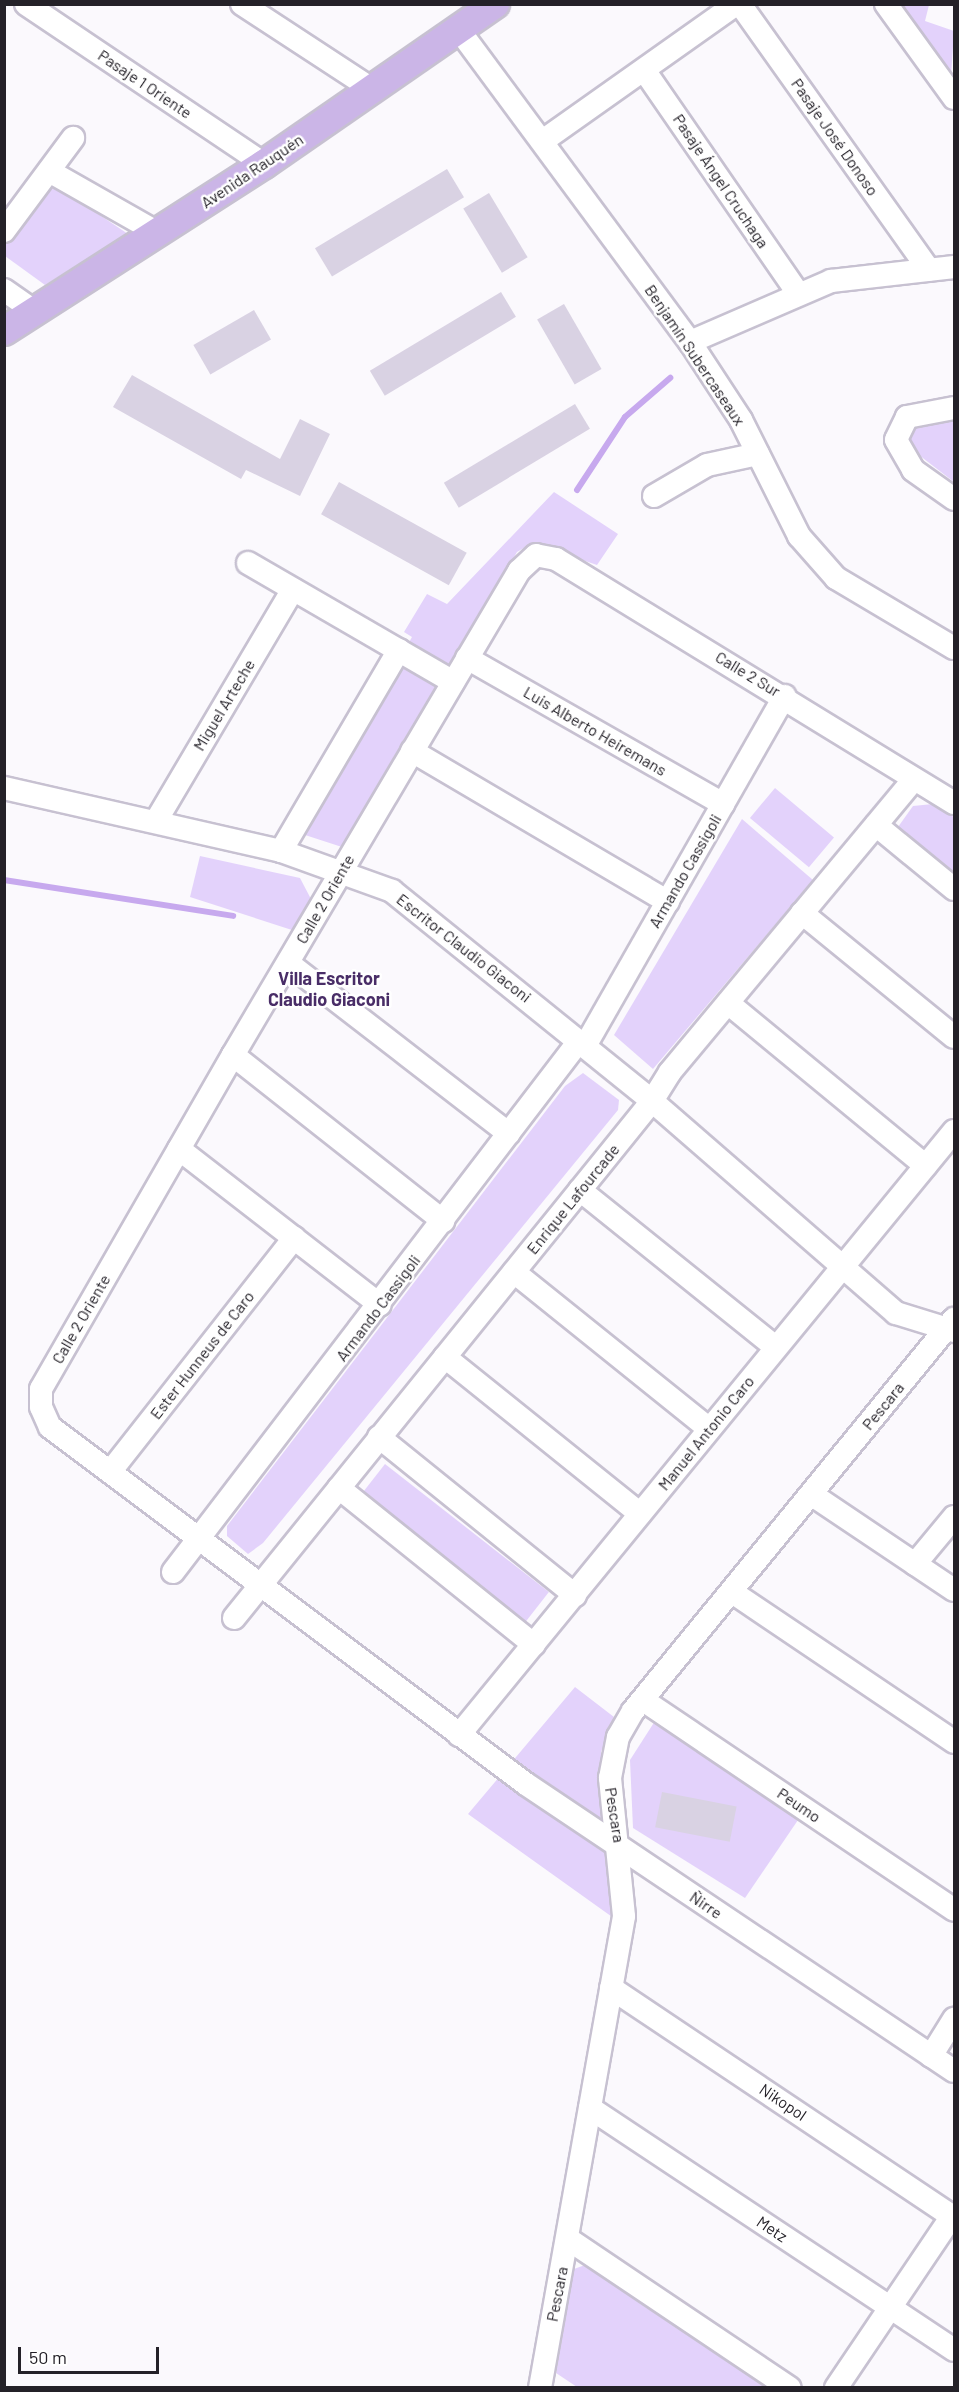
<!DOCTYPE html>
<html>
<head>
<meta charset="utf-8">
<style>
	body { margin:0 }
	#map { position:relative; width:959px; height:2392px; overflow:hidden; background:#fbf9fd; font-family:Barlow,sans-serif }
	div>[style] { position:absolute }
	.green>* { inset:0; background:#e3d2fb; transform-origin:0 0 }
	.stream>* { height:6px; margin:-3px; padding:0 3px; transform-origin:3px; border-radius:3px; background:#c7a9ee }
	.building>* { inset:0; background:#d9d2e3; transform-origin:0 0 }
	.roads { filter:drop-shadow(2px 0 #c7c1d1) drop-shadow(-2px 0 #c7c1d1) drop-shadow(0 2px #c7c1d1) drop-shadow(0 -2px #c7c1d1) }
	.minor>* { height:22px; margin:-11px; padding:0 11px; transform-origin:11px; border-radius:11px; background:#fff }
	.major>* { height:28px; margin:-14px; padding:0 14px; transform-origin:14px; border-radius:14px; background:#cbb5e7 }
	span { translate:-50% -50%; white-space:nowrap; text-align:center; line-height:1.15; -webkit-text-stroke:5px #fff; paint-order:stroke }
	.street-label { font-size:16px; color:#242128 }
	.neighbourhood-label { font-size:18px; color:#492d67; font-weight:700 }
	.frame { position:absolute; inset:0; border:6px solid #242128; pointer-events:none }
	.scale { position:absolute; left:18px; top:2347px; width:141px; height:27px; box-sizing:border-box; border:3px solid #242128; border-top:0; padding-left:8px; font-size:18px; line-height:21px; white-space:nowrap; color:#242128; -webkit-text-stroke:4px #fff; paint-order:stroke }
</style>
</head>
<body>
<div id="map">
	<div class="green">
		<div style="clip-path:polygon(899px 5px,929px 5px,925px 21px,954px 31px,951px 77px)"></div>
		<div style="clip-path:polygon(58px 187px,128px 234px,45px 285px,5px 256px,5px 244px,45px 192px)"></div>
		<div style="clip-path:polygon(954px 417px,954px 482px,915px 452px,907px 438px,918px 422px)"></div>
		<div style="clip-path:polygon(554px 492px,618px 534px,597px 565px,532px 543px,517px 552px,345px 848px,302px 834px,412px 637px,404px 632px,427px 594px,447px 604px)"></div>
		<div style="left:775px;top:788px;width:77px;height:39px;rotate:40deg"></div>
		<div style="clip-path:polygon(933px 804px,954px 817px,954px 872px,898px 827px,913px 806px)"></div>
		<div style="clip-path:polygon(742px 819px,813px 880px,653px 1069px,614px 1035px)"></div>
		<div style="clip-path:polygon(200px 856px,300px 878px,312px 901px,295px 931px,190px 897px)"></div>
		<div style="clip-path:polygon(583px 1073px,619px 1100px,618px 1110px,263px 1543px,248px 1554px,227px 1536px,227px 1526px,565px 1086px)"></div>
		<div style="left:385px;top:1464px;width:208px;height:40px;rotate:38deg"></div>
		<div style="clip-path:polygon(575px 1687px,614px 1717px,601px 1752px,615px 1919px,468px 1814px)"></div>
		<div style="clip-path:polygon(655px 1721px,798px 1820px,745px 1898px,633px 1828px,630px 1760px)"></div>
		<div style="clip-path:polygon(585px 2265px,766px 2387px,577px 2387px,556px 2373px,574px 2269px)"></div>
	</div>
	<div class="stream">
		<div style="left:577px;top:490px;width:87px;rotate:-56.7deg"></div>
		<div style="left:625px;top:417px;width:60px;rotate:-40.9deg"></div>
		<div style="left:4px;top:880px;width:232px;rotate:8.9deg"></div>
	</div>
	<div class="building">
		<div style="left:447px;top:169px;width:33px;height:154px;rotate:59deg"></div>
		<div style="left:489px;top:193px;width:75px;height:30px;rotate:59deg"></div>
		<div style="left:501px;top:292px;width:29px;height:153px;rotate:59deg"></div>
		<div style="left:564px;top:304px;width:75px;height:31px;rotate:60deg"></div>
		<div style="left:254px;top:310px;width:34px;height:70px;rotate:60deg"></div>
		<div style="clip-path:polygon(132px 375px,280px 459px,300px 419px,330px 434px,300px 496px,246px 470px,241px 479px,113px 407px)"></div>
		<div style="left:575px;top:404px;width:29px;height:153px;rotate:59deg"></div>
		<div style="left:339px;top:482px;width:146px;height:37px;rotate:29deg"></div>
		<div style="left:662px;top:1792px;width:76px;height:36px;rotate:11deg"></div>
	</div>
	<div class="roads">
		<div class="minor">
			<div style="left:26px;top:4px;width:287px;rotate:33.9deg"></div>
			<div style="left:242px;top:4px;width:155px;rotate:33.2deg"></div>
			<div style="left:740px;top:4px;width:326px;rotate:54.6deg"></div>
			<div style="left:886px;top:4px;width:116px;rotate:54.1deg"></div>
			<div style="left:459px;top:30px;width:388px;rotate:53.5deg"></div>
			<div style="left:690px;top:342px;width:93px;rotate:56.8deg"></div>
			<div style="left:741px;top:420px;width:130px;rotate:63.4deg"></div>
			<div style="left:799px;top:536px;width:56px;rotate:48.6deg"></div>
			<div style="left:836px;top:578px;width:137px;rotate:30.7deg"></div>
			<div style="left:644px;top:70px;width:270px;rotate:55.4deg"></div>
			<div style="left:544px;top:140px;width:235px;rotate:-35.3deg"></div>
			<div style="left:49px;top:171px;width:125px;rotate:29.6deg"></div>
			<div style="left:4px;top:231px;width:116px;rotate:-53.4deg"></div>
			<div style="left:4px;top:290px;width:38px;rotate:35deg"></div>
			<div style="left:690px;top:342px;width:154px;rotate:-23.4deg"></div>
			<div style="left:831px;top:281px;width:124px;rotate:-6.5deg"></div>
			<div style="left:954px;top:408px;width:48px;rotate:169.2deg"></div>
			<div style="left:907px;top:417px;width:25px;rotate:116deg"></div>
			<div style="left:896px;top:440px;width:34px;rotate:60deg"></div>
			<div style="left:913px;top:470px;width:50px;rotate:35.3deg"></div>
			<div style="left:654px;top:496px;width:61px;rotate:-30.3deg"></div>
			<div style="left:707px;top:465px;width:52px;rotate:-12.2deg"></div>
			<div style="left:248px;top:563px;width:237px;rotate:30.1deg"></div>
			<div style="left:467px;top:658px;width:295px;rotate:29.7deg"></div>
			<div style="left:412px;top:751px;width:297px;rotate:30.5deg"></div>
			<div style="left:4px;top:788px;width:284px;rotate:12.8deg"></div>
			<div style="left:281px;top:851px;width:118px;rotate:19.8deg"></div>
			<div style="left:392px;top:891px;width:334px;rotate:38.9deg"></div>
			<div style="left:652px;top:1101px;width:323px;rotate:41deg"></div>
			<div style="left:896px;top:1313px;width:61px;rotate:17.2deg"></div>
			<div style="left:954px;top:803px;width:467px;rotate:-148.5deg"></div>
			<div style="left:556px;top:559px;width:20px;rotate:-169deg"></div>
			<div style="left:536px;top:555px;width:23px;rotate:137deg"></div>
			<div style="left:519px;top:571px;width:562px;rotate:120.58deg"></div>
			<div style="left:233px;top:1055px;width:385px;rotate:119.9deg"></div>
			<div style="left:41px;top:1389px;width:18px;rotate:90deg"></div>
			<div style="left:41px;top:1407px;width:22px;rotate:66deg"></div>
			<div style="left:50px;top:1427px;width:595px;rotate:36.87deg"></div>
			<div style="left:526px;top:1784px;width:515px;rotate:33.84deg"></div>
			<div style="left:156px;top:821px;width:269px;rotate:-59.4deg"></div>
			<div style="left:876px;top:825px;width:101px;rotate:39.4deg"></div>
			<div style="left:281px;top:851px;width:233px;rotate:-59.6deg"></div>
			<div style="left:802px;top:913px;width:196px;rotate:39.2deg"></div>
			<div style="left:288px;top:963px;width:279px;rotate:37.7deg"></div>
			<div style="left:728px;top:1003px;width:256px;rotate:39.5deg"></div>
			<div style="left:585px;top:1046px;width:403px;rotate:-60.3deg"></div>
			<div style="left:233px;top:1055px;width:268px;rotate:38.3deg"></div>
			<div style="left:179px;top:1149px;width:254px;rotate:37.8deg"></div>
			<div style="left:580px;top:1190px;width:250px;rotate:38.8deg"></div>
			<div style="left:514px;top:1272px;width:250px;rotate:38.8deg"></div>
			<div style="left:445px;top:1357px;width:250px;rotate:38.8deg"></div>
			<div style="left:379px;top:1437px;width:252px;rotate:38.9deg"></div>
			<div style="left:110px;top:1472px;width:298px;rotate:-51.8deg"></div>
			<div style="left:339px;top:1488px;width:250px;rotate:38.8deg"></div>
			<div style="left:811px;top:1494px;width:172px;rotate:33.9deg"></div>
			<div style="left:915px;top:1564px;width:61px;rotate:-50.3deg"></div>
			<div style="left:173px;top:1572px;width:668px;rotate:-52.6deg"></div>
			<div style="left:732px;top:1592px;width:268px;rotate:34deg"></div>
			<div style="left:234px;top:1618px;width:665px;rotate:-51.04deg"></div>
			<div style="left:652px;top:1101px;width:34px;rotate:-58deg"></div>
			<div style="left:670px;top:1072px;width:380px;rotate:-50.2deg"></div>
			<div style="left:643px;top:1700px;width:375px;rotate:34deg"></div>
			<div style="left:459px;top:1735px;width:781px;rotate:-50.66deg"></div>
			<div style="left:611px;top:1988px;width:413px;rotate:33.8deg"></div>
			<div style="left:931px;top:2056px;width:44px;rotate:-58.1deg"></div>
			<div style="left:590px;top:2108px;width:437px;rotate:33.6deg"></div>
			<div style="left:568px;top:2239px;width:267px;rotate:33.9deg"></div>
			<div style="left:540px;top:2388px;width:479px;rotate:-79.9deg"></div>
			<div style="left:624px;top:1916px;width:139px;rotate:-95.8deg"></div>
			<div style="left:610px;top:1778px;width:42px;rotate:-79deg"></div>
			<div style="left:618px;top:1737px;width:30px;rotate:-60deg"></div>
			<div style="left:633px;top:1711px;width:507px;rotate:-50.69deg"></div>
			<div style="left:836px;top:2388px;width:207px;rotate:-56deg"></div>
		</div>
		<div class="major">
			<div style="left:4px;top:331px;width:309px;rotate:-32.7deg"></div>
			<div style="left:264px;top:164px;width:281px;rotate:-34.7deg"></div>
		</div>
	</div>
	<div class="street-label">
		<span style="left:145px;top:84px;rotate:34deg">Pasaje 1 Oriente</span>
		<span style="left:835px;top:137px;rotate:55deg">Pasaje José Donoso</span>
		<span style="left:252px;top:171px;rotate:-34deg">Avenida Rauquén</span>
		<span style="left:721px;top:181px;rotate:56deg">Pasaje Ángel Cruchaga</span>
		<span style="left:695px;top:355px;rotate:56deg">Benjamín Subercaseaux</span>
		<span style="left:748px;top:674px;rotate:31deg">Calle 2 Sur</span>
		<span style="left:224px;top:705px;rotate:-59deg">Miguel Arteche</span>
		<span style="left:595px;top:731px;rotate:30deg">Luis Alberto Heiremans</span>
		<span style="left:685px;top:871px;rotate:-60deg">Armando Cassigoli</span>
		<span style="left:325px;top:899px;rotate:-60deg">Calle 2 Oriente</span>
		<span style="left:464px;top:948px;rotate:38deg">Escritor Claudio Giaconi</span>
		<span style="left:573px;top:1199px;rotate:-51deg">Enrique Lafourcade</span>
		<span style="left:378px;top:1308px;rotate:-53deg">Armando Cassigoli</span>
		<span style="left:81px;top:1319px;rotate:-60deg">Calle 2 Oriente</span>
		<span style="left:202px;top:1355px;rotate:-52deg">Ester Hunneus de Caro</span>
		<span style="left:883px;top:1406px;rotate:-51deg">Pescara</span>
		<span style="left:706px;top:1433px;rotate:-51deg">Manuel Antonio Caro</span>
		<span style="left:799px;top:1805px;rotate:34deg">Peumo</span>
		<span style="left:615px;top:1815px;rotate:81deg">Pescara</span>
		<span style="left:706px;top:1905px;rotate:34deg">Ñirre</span>
		<span style="left:783px;top:2102px;rotate:34deg">Nikopol</span>
		<span style="left:772px;top:2229px;rotate:34deg">Metz</span>
		<span style="left:557px;top:2294px;rotate:-79deg">Pescara</span>
	</div>
	<div class="neighbourhood-label">
		<span style="left:329px;top:989px">Villa Escritor<br>Claudio Giaconi</span>
	</div>
	<div class="frame"></div>
	<div class="scale">50 m</div>
</div>
</body>
</html>
